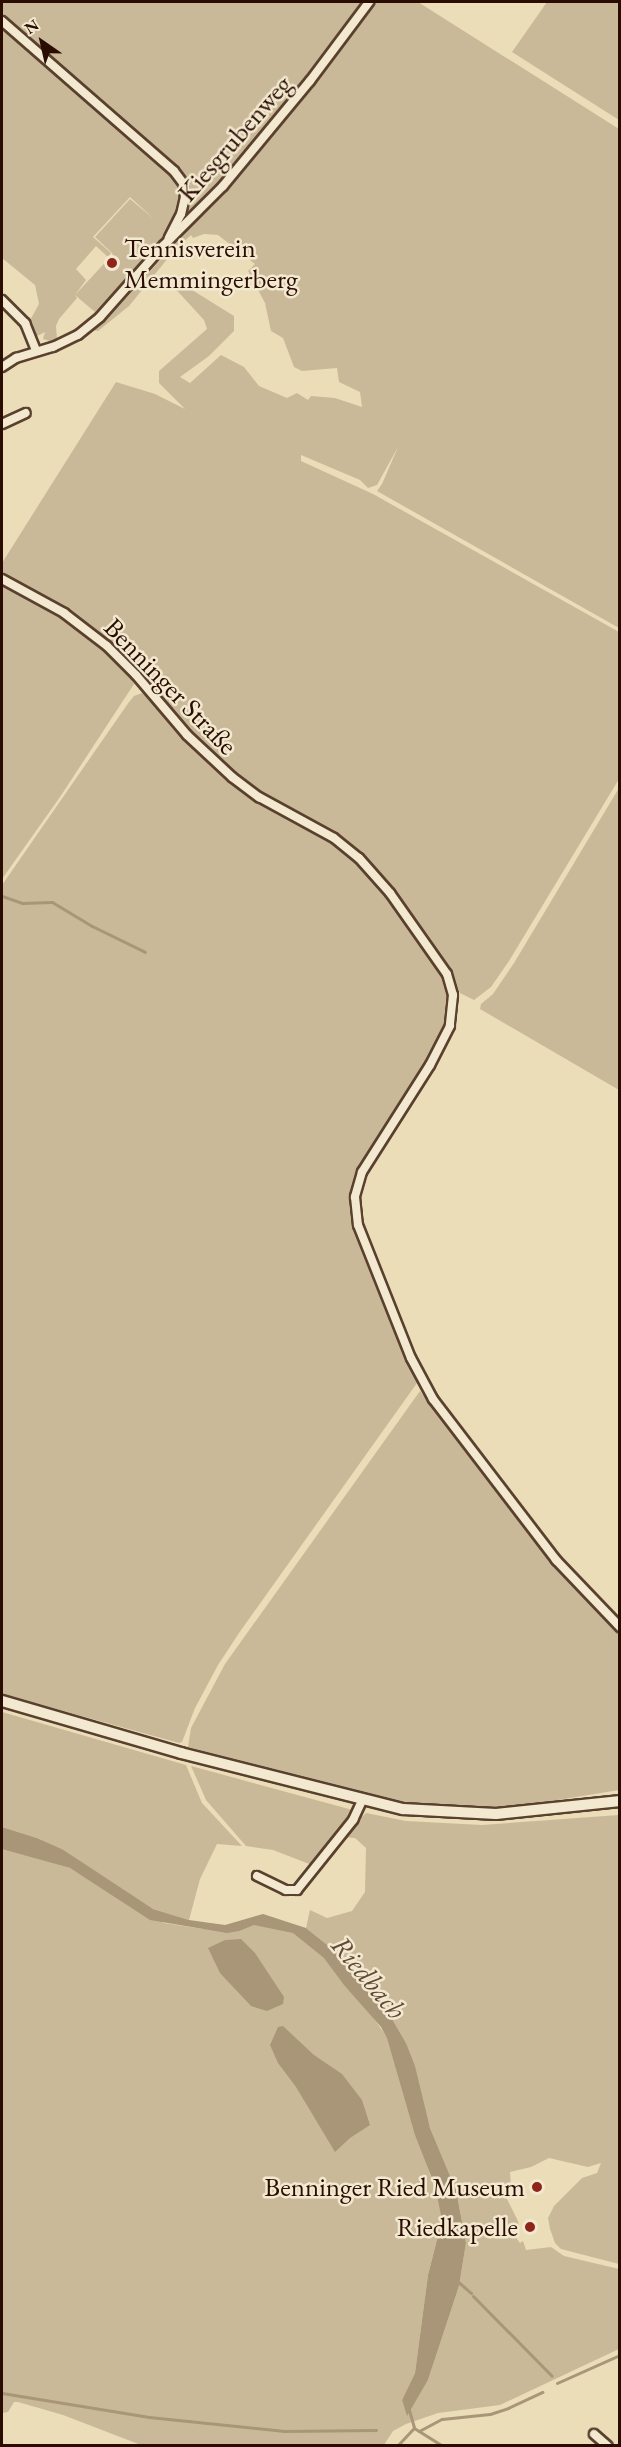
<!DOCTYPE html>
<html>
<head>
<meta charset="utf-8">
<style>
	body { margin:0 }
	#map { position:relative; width:621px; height:2447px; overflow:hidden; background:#ebddb7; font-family:"EB Garamond",serif }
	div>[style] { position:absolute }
	.green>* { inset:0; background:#cab998 }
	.water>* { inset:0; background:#a99679 }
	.stream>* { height:3px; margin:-1.5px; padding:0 1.5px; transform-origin:1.5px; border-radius:1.5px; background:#a99679 }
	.roads { filter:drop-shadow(2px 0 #5a402e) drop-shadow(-2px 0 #5a402e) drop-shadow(0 2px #5a402e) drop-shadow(0 -2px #5a402e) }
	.street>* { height:8px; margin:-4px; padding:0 4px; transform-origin:4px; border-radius:4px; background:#f2e9d0 }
	.secondary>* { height:10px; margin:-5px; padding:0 5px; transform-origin:5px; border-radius:5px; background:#f2e9d0 }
	.dots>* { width:16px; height:16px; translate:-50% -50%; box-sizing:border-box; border:3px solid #f2e9d0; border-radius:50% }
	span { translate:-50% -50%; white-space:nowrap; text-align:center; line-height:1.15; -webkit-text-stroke:5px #f2e9d0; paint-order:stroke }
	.street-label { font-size:27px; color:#2a0c00 }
	.poi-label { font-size:27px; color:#2a0c00 }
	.left { translate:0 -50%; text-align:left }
	.right { translate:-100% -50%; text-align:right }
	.water-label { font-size:28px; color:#634a36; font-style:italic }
	.frame { position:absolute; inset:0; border:3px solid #2a0c00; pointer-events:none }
	.north { position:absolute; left:12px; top:12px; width:60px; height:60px; -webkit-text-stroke:4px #f2e9d0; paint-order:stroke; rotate:326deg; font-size:16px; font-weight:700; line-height:24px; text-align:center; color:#2a0c00 }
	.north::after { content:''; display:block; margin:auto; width:21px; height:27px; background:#2a0c00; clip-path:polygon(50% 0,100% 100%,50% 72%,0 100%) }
</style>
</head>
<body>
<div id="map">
	<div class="green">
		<div style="clip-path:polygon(2px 2px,366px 2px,318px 67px,221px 184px,180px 224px,187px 188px,125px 126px,2px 17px)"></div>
		<div style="clip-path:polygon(374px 2px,418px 2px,619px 129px,619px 628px,377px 491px,382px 484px,398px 447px,377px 485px,368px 488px,360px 480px,301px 455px,301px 461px,373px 494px,619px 632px,619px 779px,509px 961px,491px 987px,474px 1000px,460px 993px,444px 961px,381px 876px,362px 855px,337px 835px,256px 790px,226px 767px,186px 727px,146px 678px,101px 634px,53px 601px,2px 575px,2px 563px,116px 382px,155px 394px,185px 409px,159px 383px,159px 371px,207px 329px,204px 320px,171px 284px,176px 280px,234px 316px,234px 331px,209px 356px,180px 377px,190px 383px,221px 355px,244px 367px,259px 386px,287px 398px,297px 393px,308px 400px,311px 396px,335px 398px,362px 407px,360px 392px,339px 382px,337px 368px,302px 371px,294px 367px,283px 338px,271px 331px,265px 303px,248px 271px,255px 264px,218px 235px,204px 234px,193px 238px,191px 235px,173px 252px,129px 306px,98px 331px,92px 330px,118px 307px,249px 162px,323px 69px)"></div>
		<div style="clip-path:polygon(547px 2px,619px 2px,619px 120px,512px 52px)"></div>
		<div style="clip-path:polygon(evenodd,2px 24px,175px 176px,181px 186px,180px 206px,169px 233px,95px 312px,75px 295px,77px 298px,59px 319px,56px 326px,57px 339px,54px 342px,43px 339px,45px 332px,37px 336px,33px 334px,28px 324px,39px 304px,35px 285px,2px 258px,2px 24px,130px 197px,154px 219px,130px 199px,95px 237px,113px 254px,75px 295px,86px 280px,76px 269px,96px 246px,108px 257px,111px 253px,93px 237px,130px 197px)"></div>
		<div style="clip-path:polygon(2px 585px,76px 627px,116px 661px,129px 674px,134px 684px,60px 797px,2px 879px)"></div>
		<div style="clip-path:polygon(142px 693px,151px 699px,190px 745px,233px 784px,266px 806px,334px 844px,363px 867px,429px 953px,441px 972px,449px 996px,444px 1032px,365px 1157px,351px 1197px,356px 1230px,417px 1383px,239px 1633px,218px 1665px,195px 1708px,182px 1742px,179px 1743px,2px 1694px,2px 885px,129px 702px,134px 696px)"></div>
		<div style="clip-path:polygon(619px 788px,619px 1090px,480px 1009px,481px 1004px,493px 994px,514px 963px)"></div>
		<div style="clip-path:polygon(420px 1391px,554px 1564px,619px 1634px,619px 1790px,515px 1807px,482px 1809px,421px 1806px,342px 1790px,188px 1747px,191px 1728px,225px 1664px)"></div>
		<div style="clip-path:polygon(2px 1712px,186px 1765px,202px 1803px,242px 1846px,217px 1844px,200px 1879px,189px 1920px,153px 1909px,137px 1901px,62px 1849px,37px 1838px,2px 1827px)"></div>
		<div style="clip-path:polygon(191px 1766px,349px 1809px,351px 1810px,351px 1818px,312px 1865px,273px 1850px,246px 1846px,206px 1800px)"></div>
		<div style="clip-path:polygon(366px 1813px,406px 1821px,482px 1825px,619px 1815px,619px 2264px,561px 2249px,555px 2243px,550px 2229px,548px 2218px,554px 2206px,582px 2178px,597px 2173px,601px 2163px,588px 2167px,549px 2158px,531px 2167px,510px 2172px,511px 2186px,503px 2191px,518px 2221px,519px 2229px,513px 2234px,520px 2243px,523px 2241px,526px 2250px,551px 2247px,564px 2256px,619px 2269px,619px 2349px,500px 2405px,438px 2413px,406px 2424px,393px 2431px,384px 2445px,141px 2445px,63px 2415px,18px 2402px,14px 2402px,8px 2412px,2px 2413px,2px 1848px,70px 1868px,164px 1923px,203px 1929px,253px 1923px,295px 1928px,337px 1967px,387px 2037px,440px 2206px,442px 2220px,428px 2275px,415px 2373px,402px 2400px,407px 2415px,428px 2380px,459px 2286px,466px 2243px,456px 2190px,430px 2128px,406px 2043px,388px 2012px,341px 1956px,306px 1928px,310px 1910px,327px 1918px,352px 1911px,365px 1892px,366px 1848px,355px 1838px,341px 1837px)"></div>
	</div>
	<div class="water">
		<div style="clip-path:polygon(2px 1827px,37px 1838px,62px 1849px,153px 1909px,189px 1920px,225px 1925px,263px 1914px,306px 1928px,341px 1956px,388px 2012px,406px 2043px,415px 2066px,430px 2128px,456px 2190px,466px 2243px,459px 2286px,428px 2380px,407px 2416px,402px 2400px,415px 2373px,428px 2275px,442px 2220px,435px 2186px,415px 2135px,387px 2038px,381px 2027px,344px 1985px,324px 1958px,293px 1933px,254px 1925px,239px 1931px,227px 1933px,150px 1920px,70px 1868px,2px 1849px)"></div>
		<div style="clip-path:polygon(225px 1940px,241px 1939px,255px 1953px,284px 1997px,283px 2004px,267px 2011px,251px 2006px,220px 1973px,208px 1948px)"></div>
		<div style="clip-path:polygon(283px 2026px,314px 2055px,342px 2074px,362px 2100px,370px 2125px,350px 2138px,335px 2152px,296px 2087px,278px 2063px,270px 2045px,278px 2027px)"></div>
	</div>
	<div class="stream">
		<div style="left:2px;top:896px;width:21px;rotate:19deg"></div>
		<div style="left:22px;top:903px;width:30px;rotate:-2deg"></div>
		<div style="left:52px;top:902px;width:47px;rotate:31deg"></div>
		<div style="left:92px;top:926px;width:59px;rotate:26.1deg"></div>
		<div style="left:456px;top:2280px;width:20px;rotate:41deg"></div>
		<div style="left:473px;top:2296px;width:112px;rotate:45.4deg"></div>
		<div style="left:557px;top:2383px;width:69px;rotate:-24deg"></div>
		<div style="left:2px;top:2393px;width:149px;rotate:9.3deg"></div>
		<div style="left:149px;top:2417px;width:136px;rotate:5.9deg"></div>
		<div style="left:284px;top:2431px;width:92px;rotate:-0.6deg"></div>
		<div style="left:409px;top:2410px;width:19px;rotate:74deg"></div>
		<div style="left:414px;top:2428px;width:34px;rotate:32deg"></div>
		<div style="left:419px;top:2431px;width:26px;rotate:-28deg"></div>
		<div style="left:442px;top:2419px;width:48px;rotate:-5.9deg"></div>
		<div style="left:490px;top:2414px;width:19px;rotate:-18deg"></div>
		<div style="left:508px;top:2408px;width:38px;rotate:-25deg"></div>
		<div style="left:397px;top:2446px;width:25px;rotate:-47deg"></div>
	</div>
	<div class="roads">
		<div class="street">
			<div style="left:2px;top:21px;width:228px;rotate:41.1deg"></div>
			<div style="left:174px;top:171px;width:15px;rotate:53deg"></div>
			<div style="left:183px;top:183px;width:14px;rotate:82deg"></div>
			<div style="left:185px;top:197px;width:17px;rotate:103deg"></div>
			<div style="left:181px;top:214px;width:27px;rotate:117deg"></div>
			<div style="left:2px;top:300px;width:33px;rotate:45deg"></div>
			<div style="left:25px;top:323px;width:29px;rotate:68deg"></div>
			<div style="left:2px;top:367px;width:17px;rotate:-33deg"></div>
			<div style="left:16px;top:358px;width:39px;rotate:-17deg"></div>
			<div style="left:53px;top:347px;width:28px;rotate:-26deg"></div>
			<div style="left:78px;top:335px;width:28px;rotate:-39deg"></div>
			<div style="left:100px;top:317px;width:96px;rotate:-48.4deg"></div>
			<div style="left:164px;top:245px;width:83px;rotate:-45deg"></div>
			<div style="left:223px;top:186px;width:136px;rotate:-50.4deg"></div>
			<div style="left:310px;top:81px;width:99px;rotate:-53.2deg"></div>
			<div style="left:2px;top:424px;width:26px;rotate:-25deg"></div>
			<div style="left:2px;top:579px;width:71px;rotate:28.7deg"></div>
			<div style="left:64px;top:613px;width:54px;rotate:37.5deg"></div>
			<div style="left:107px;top:646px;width:41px;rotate:45deg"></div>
			<div style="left:136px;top:675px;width:79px;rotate:49.6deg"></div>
			<div style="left:187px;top:735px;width:62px;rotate:43deg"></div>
			<div style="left:232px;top:777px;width:34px;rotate:37deg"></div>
			<div style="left:259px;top:797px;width:85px;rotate:28.7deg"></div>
			<div style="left:334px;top:838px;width:32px;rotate:39deg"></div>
			<div style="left:359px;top:858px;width:47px;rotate:48.5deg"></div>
			<div style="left:390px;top:893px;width:99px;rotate:54.9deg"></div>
			<div style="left:447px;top:974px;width:22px;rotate:74deg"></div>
			<div style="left:453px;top:995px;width:31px;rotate:96deg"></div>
			<div style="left:450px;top:1026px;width:44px;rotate:117.1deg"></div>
			<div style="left:430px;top:1065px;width:127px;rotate:122.4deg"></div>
			<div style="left:362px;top:1172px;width:26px;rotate:106deg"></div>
			<div style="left:355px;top:1197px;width:28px;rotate:84deg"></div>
			<div style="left:358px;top:1225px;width:143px;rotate:68.3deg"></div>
			<div style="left:411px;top:1358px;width:47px;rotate:61.8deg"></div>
			<div style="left:433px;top:1399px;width:203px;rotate:52.6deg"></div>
			<div style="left:556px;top:1560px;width:93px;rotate:46.3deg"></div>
			<div style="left:257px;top:1876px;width:32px;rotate:26deg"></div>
			<div style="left:286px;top:1890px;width:11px"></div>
			<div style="left:297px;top:1890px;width:90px;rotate:-51.3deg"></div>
			<div style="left:353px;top:1820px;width:21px;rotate:-65deg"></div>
			<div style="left:594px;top:2434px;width:18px;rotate:41deg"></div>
		</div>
		<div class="secondary">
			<div style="left:2px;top:1701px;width:186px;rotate:16.2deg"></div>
			<div style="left:181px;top:1753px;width:229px;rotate:14.2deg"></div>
			<div style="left:403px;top:1809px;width:93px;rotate:3.1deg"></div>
			<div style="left:496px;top:1814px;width:125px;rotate:-6deg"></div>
		</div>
	</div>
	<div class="dots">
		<div style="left:112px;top:263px;background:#8f2418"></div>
		<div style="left:537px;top:2187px;background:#8f2418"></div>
		<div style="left:530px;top:2227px;background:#8f2418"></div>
	</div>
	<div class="street-label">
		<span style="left:234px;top:138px;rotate:-49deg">Kiesgrubenweg</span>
		<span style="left:171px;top:686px;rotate:46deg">Benninger Straße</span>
	</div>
	<div class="poi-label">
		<span class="left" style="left:124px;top:263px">Tennisverein<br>Memmingerberg</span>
		<span class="right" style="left:525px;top:2187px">Benninger Ried Museum</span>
		<span class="right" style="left:518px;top:2227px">Riedkapelle</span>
	</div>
	<div class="water-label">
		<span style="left:369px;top:1977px;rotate:50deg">Riedbach</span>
	</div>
	<div class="frame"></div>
	<div class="north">N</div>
</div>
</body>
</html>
